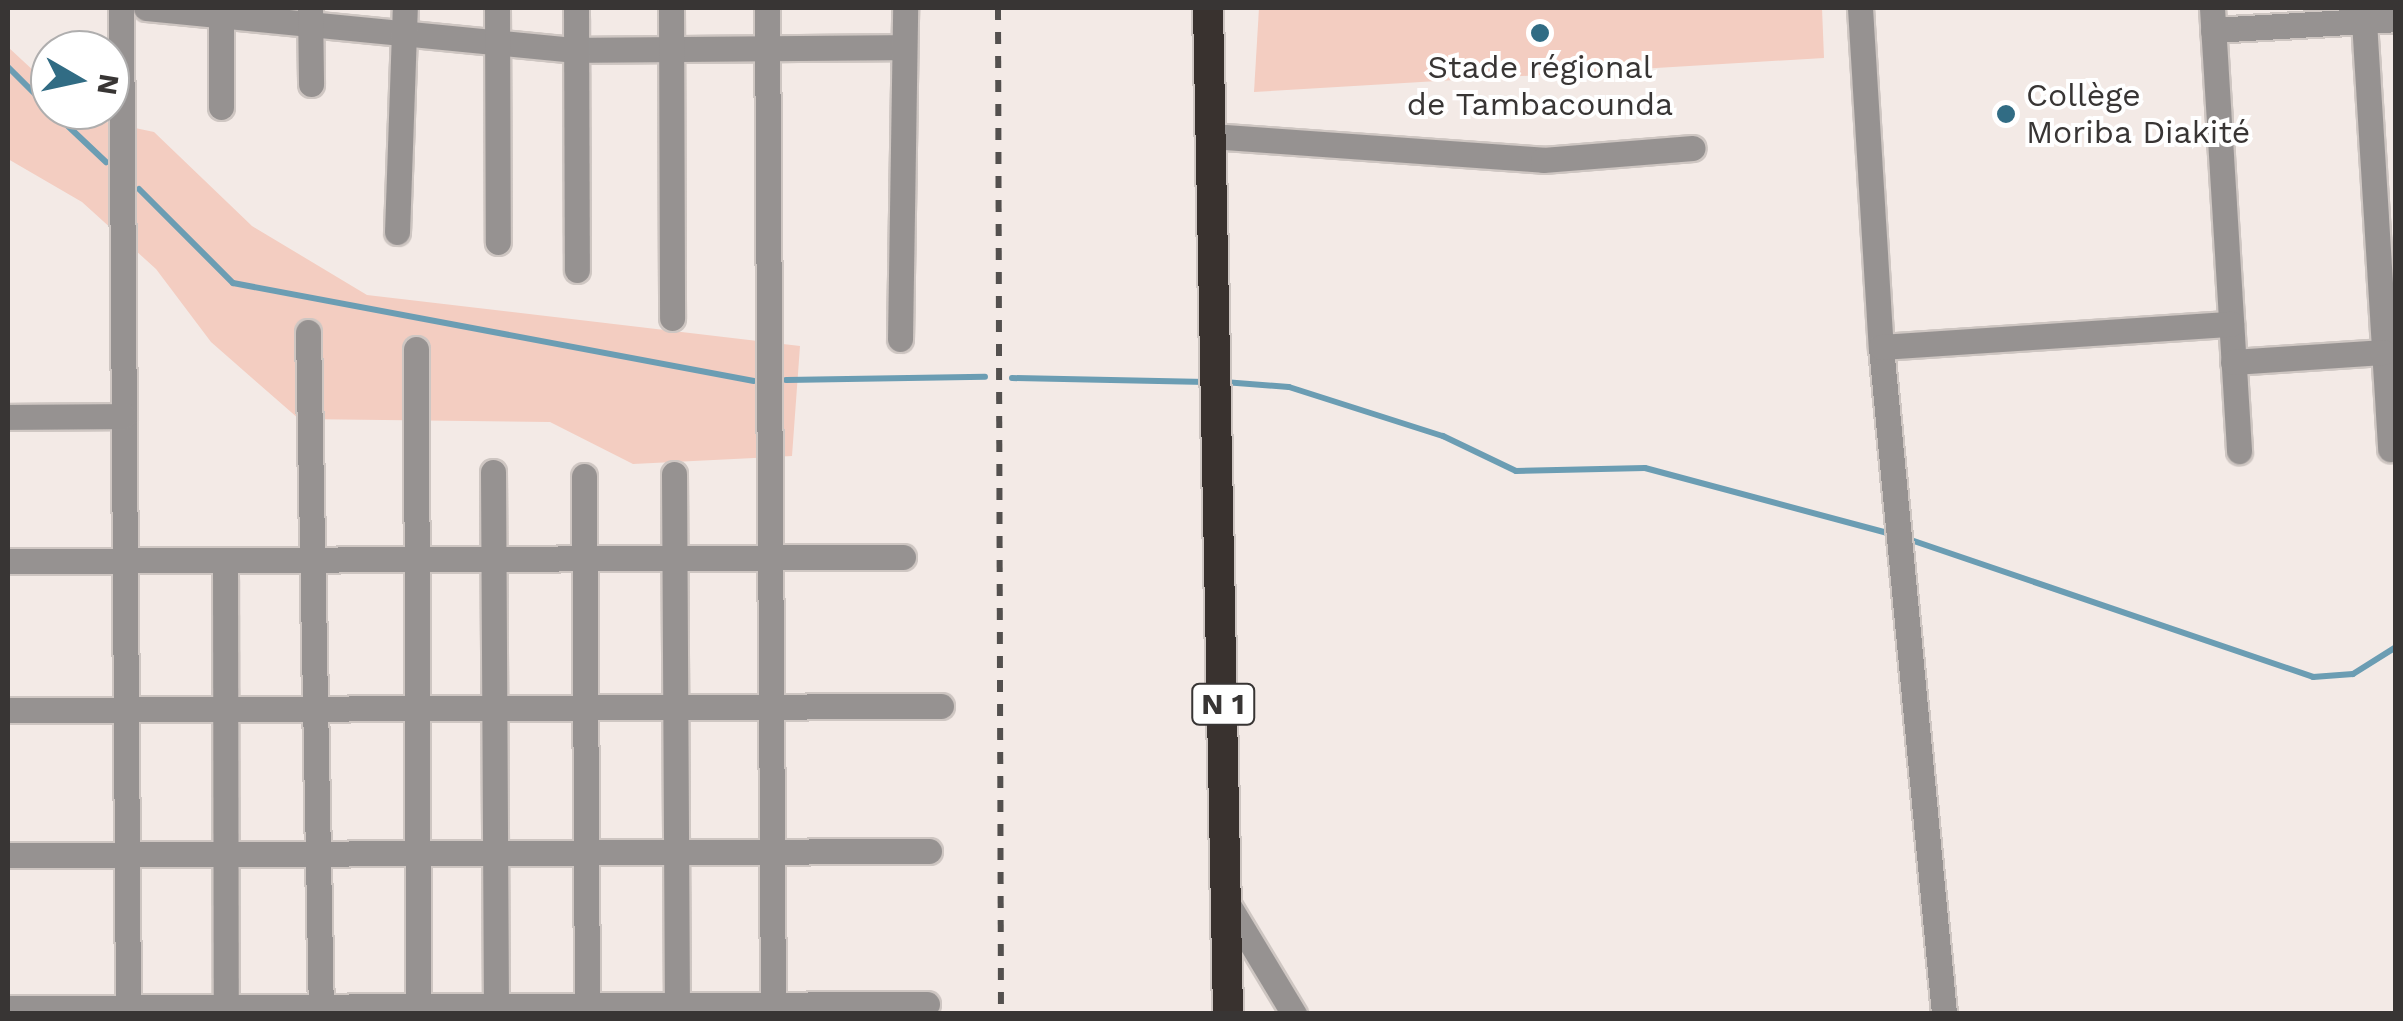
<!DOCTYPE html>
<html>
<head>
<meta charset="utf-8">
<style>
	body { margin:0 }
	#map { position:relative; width:2403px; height:1021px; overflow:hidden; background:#f3eae6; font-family:"Work Sans",sans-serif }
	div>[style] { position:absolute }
	.green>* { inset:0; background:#f3cdc1 }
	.stream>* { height:6px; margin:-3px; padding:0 3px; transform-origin:3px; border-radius:3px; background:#6b9db3 }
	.roads { filter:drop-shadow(2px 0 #cec6c2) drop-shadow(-2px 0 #cec6c2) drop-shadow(0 2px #cec6c2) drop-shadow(0 -2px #cec6c2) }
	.minor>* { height:25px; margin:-12.5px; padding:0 12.5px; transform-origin:12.5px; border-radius:12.5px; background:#969291 }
	.highway>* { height:30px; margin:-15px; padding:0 15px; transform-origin:15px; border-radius:15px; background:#39322f }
	.rail>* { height:6px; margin-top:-3px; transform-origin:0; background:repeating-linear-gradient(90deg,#53504e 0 12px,transparent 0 24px) }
	.dots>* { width:28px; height:28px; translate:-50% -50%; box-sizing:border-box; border:5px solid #fff; border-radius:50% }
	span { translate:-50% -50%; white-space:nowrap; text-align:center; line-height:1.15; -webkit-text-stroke:8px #fff; paint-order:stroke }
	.shield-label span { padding:2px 8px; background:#fff; border:2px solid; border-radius:8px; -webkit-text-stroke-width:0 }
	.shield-label { font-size:30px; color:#383534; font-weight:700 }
	.poi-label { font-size:32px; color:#383534 }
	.left { translate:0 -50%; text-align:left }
	.frame { position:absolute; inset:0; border:10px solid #383534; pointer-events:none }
	.north { position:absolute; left:30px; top:30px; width:100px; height:100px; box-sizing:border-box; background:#fff; border:2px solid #afaeae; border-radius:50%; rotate:99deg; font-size:28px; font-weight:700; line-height:40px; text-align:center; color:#383534 }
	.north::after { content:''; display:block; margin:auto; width:35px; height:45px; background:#316c84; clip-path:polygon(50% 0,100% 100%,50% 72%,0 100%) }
</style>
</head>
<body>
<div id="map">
	<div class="green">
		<div style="clip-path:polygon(1259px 8px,1822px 8px,1824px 58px,1254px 92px)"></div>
		<div style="clip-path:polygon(8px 47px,50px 86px,50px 110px,154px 132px,252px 226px,367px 295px,800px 346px,792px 456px,633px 464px,550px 422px,299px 419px,211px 342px,156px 269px,82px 202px,8px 159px)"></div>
	</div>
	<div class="stream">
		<div style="left:8px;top:67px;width:59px;rotate:45deg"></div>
		<div style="left:51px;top:110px;width:76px;rotate:43.4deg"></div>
		<div style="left:139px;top:189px;width:133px;rotate:45deg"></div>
		<div style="left:233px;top:283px;width:530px;rotate:10.65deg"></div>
		<div style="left:1012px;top:378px;width:194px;rotate:1.2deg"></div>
		<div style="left:786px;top:380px;width:199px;rotate:-0.9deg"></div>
		<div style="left:1224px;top:382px;width:65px;rotate:4.4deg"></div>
		<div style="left:1289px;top:387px;width:162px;rotate:17.7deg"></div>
		<div style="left:1443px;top:436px;width:81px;rotate:25.6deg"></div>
		<div style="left:1516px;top:471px;width:129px;rotate:-1.3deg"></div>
		<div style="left:1645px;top:468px;width:255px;rotate:15deg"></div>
		<div style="left:1908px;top:539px;width:428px;rotate:18.8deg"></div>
		<div style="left:2313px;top:677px;width:40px;rotate:-4.3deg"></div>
		<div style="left:2353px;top:674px;width:51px;rotate:-32.1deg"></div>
	</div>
	<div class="roads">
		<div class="minor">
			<div style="left:121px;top:8px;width:1006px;rotate:89.6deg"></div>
			<div style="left:146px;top:8px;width:432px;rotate:5.6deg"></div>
			<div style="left:576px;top:50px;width:328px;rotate:-0.5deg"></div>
			<div style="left:221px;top:8px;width:99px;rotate:90deg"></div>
			<div style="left:310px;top:8px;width:76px;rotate:89.2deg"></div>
			<div style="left:497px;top:8px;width:234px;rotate:89.8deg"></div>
			<div style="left:576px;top:8px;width:262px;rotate:89.8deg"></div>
			<div style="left:671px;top:8px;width:310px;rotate:89.8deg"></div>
			<div style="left:767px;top:8px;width:1006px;rotate:89.66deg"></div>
			<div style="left:1860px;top:8px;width:340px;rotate:86.5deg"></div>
			<div style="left:1881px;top:347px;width:670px;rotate:84.6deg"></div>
			<div style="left:2212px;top:8px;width:444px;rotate:86.5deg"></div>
			<div style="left:2364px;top:21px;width:429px;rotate:86.5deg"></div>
			<div style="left:2213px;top:30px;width:183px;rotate:-3.4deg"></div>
			<div style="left:1211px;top:136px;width:333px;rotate:4.1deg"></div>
			<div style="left:1543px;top:160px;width:150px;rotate:-4.6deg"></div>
			<div style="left:397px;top:232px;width:224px;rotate:-88deg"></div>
			<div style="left:308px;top:332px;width:682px;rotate:88.91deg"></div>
			<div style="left:900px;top:339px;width:331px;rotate:-89.1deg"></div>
			<div style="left:1881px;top:347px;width:351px;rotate:-3.8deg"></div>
			<div style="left:416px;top:349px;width:665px;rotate:89.83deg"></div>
			<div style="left:2233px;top:362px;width:151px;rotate:-3.8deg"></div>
			<div style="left:8px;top:417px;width:116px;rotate:-0.5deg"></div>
			<div style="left:493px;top:472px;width:542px;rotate:89.68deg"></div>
			<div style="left:674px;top:474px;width:540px;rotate:89.68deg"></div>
			<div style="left:584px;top:476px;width:538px;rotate:89.68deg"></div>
			<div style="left:225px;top:560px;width:454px;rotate:89.9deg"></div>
			<div style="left:8px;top:561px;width:895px;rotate:-0.26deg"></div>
			<div style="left:8px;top:710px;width:933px;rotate:-0.25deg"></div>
			<div style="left:8px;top:855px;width:921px;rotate:-0.25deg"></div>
			<div style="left:1227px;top:903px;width:130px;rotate:58.9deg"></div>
			<div style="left:8px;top:1008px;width:919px;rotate:-0.25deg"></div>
		</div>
		<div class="highway">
			<div style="left:1208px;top:8px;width:1006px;rotate:88.86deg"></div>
		</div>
	</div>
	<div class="rail">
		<div style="left:998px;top:8px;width:1006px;rotate:89.83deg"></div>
	</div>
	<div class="dots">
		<div style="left:1540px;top:33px;background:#316c84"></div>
		<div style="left:2006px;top:114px;background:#316c84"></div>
	</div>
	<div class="shield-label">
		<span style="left:1223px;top:704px">N 1</span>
	</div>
	<div class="poi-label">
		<span style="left:1540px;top:86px">Stade régional<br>de Tambacounda</span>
		<span class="left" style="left:2026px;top:114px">Collège<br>Moriba Diakité</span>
	</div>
	<div class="frame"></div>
	<div class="north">N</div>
</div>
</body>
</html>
